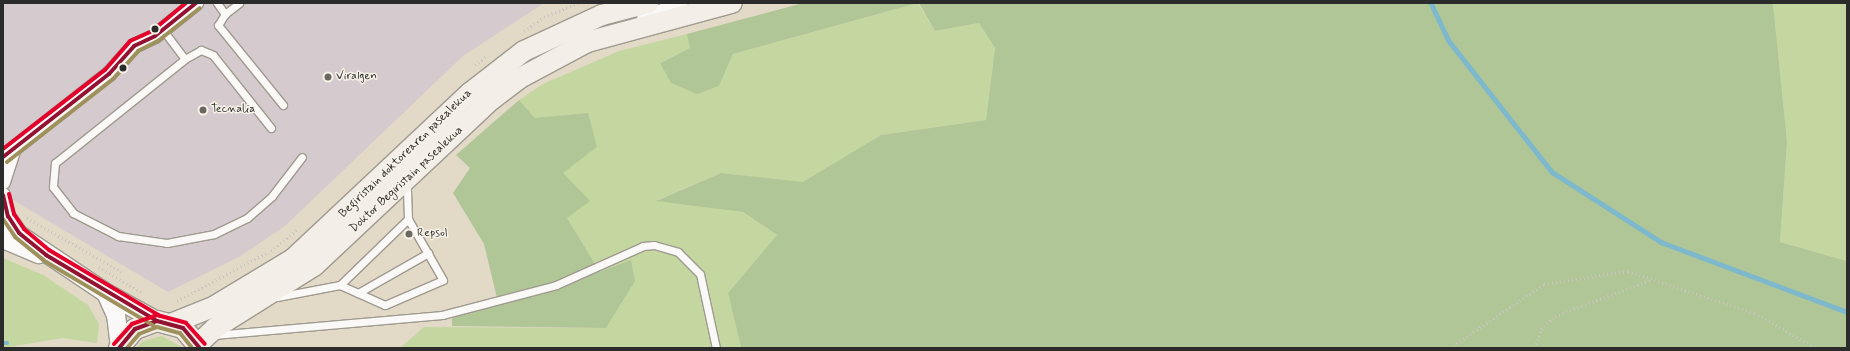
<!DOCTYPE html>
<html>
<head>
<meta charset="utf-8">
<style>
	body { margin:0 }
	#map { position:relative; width:1850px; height:351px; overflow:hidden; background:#e2d9c7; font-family:Mynerve,sans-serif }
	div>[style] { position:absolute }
	.industrial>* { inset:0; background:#d5cbcf }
	.green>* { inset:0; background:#c4d7a0 }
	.forest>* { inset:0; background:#b1c696 }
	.stream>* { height:4.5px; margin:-2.25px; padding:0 2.25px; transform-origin:2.25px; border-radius:2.25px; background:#7db8cd }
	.path>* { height:2.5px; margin-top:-1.25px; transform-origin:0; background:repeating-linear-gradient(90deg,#c8c5c1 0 1px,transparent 0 4px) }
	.roads { filter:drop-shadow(1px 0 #9f9a90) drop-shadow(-1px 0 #9f9a90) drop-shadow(0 1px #9f9a90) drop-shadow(0 -1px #9f9a90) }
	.service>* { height:7px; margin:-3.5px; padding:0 3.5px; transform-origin:3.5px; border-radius:3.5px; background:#fbf9f7 }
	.minor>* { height:14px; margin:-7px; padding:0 7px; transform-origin:7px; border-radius:7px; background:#fbf9f7 }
	.tertiary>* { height:18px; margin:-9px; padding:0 9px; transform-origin:9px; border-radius:9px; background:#fbf9f7 }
	.secondary>* { height:20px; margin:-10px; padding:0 10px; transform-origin:10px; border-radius:10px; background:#f3efe8 }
	.bus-1>* { height:4px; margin:-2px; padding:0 2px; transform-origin:2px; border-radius:2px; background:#941231 }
	.bus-2>* { height:4px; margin:-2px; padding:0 2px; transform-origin:2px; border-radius:2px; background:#9e915c }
	.bus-3>* { height:4px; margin:-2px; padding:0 2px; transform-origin:2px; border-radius:2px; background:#e4002b }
	.dots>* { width:11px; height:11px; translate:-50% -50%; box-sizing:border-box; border:2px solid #f7f3e8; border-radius:50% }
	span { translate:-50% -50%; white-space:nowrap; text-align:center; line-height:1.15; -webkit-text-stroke:3px #f7f3e8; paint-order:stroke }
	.poi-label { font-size:12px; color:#2b2b2b }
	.left { translate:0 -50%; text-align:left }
	.street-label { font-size:12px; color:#2b2b2b }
	.frame { position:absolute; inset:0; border:4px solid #2b2b2b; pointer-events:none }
</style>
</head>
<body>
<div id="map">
	<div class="industrial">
		<div style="clip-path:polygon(3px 3px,544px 3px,463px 56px,285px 226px,239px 257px,168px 292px,3px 194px)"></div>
	</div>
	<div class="green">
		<div style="clip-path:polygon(918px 3px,935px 31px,979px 23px,995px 48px,986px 120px,881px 135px,803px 183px,721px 173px,657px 200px,743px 212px,777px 235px,728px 293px,741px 346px,762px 348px,400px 348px,424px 327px,606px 328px,600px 272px,567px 218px,562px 173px,597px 147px,535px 118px,519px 100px,543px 84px,619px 51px,687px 34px,691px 48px,661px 62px,719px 85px,733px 54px)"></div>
		<div style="clip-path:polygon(1773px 3px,1847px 3px,1847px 261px,1780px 242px,1787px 141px)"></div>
		<div style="clip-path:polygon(3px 258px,43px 275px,88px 305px,99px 324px,97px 343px,62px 338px,3px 348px)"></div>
		<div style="clip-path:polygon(162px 336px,183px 348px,136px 348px,143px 341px)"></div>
	</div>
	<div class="forest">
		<div style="clip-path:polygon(803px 3px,918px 3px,733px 54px,719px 86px,697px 94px,671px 83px,660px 63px,690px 48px,687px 34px)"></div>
		<div style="clip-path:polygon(919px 3px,1773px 3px,1787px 141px,1780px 242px,1847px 261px,1847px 348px,741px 347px,728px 293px,777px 235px,743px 212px,656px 201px,721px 173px,803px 182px,881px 135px,986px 120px,995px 48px,979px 23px,935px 31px)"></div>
		<div style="clip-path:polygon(519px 100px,535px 118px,588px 113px,597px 147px,563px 173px,590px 201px,567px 218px,600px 272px,631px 260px,635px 281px,606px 328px,452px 326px,452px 317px,498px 302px,484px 244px,453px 193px,470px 168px,456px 155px)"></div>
	</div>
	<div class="stream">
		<div style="left:1431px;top:3px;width:42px;rotate:64.7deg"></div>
		<div style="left:1449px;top:41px;width:167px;rotate:51.8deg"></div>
		<div style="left:1552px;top:172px;width:130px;rotate:32.7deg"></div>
		<div style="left:1661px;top:242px;width:199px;rotate:20.6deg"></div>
		<div style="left:3px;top:343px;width:4px"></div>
	</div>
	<div class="path">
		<div style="left:524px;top:31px;width:24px;rotate:-35deg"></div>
		<div style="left:544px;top:17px;width:37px;rotate:-22deg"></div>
		<div style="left:475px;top:65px;width:16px;rotate:-38deg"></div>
		<div style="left:27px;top:218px;width:109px;rotate:29.6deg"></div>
		<div style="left:271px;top:251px;width:35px;rotate:-39deg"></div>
		<div style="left:99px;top:267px;width:49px;rotate:30.8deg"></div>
		<div style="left:177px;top:301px;width:101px;rotate:-28.3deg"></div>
		<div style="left:46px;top:348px;width:22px"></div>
		<div style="left:1450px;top:348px;width:114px;rotate:-34.2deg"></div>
		<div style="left:1544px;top:284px;width:85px;rotate:-8.8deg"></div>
		<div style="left:1628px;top:271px;width:134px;rotate:18.3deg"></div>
		<div style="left:1755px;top:313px;width:70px;rotate:29.8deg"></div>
		<div style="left:1535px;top:348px;width:20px;rotate:-72deg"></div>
		<div style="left:1541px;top:329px;width:19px;rotate:-43deg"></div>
		<div style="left:1555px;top:316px;width:103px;rotate:-20.6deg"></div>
	</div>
	<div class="roads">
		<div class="service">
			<div style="left:217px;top:3px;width:14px;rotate:54deg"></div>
			<div style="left:225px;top:14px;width:13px;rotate:122deg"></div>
			<div style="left:218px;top:25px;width:103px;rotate:50.9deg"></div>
			<div style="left:225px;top:14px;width:18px;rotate:-38deg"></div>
			<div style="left:163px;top:30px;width:36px;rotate:53deg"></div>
			<div style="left:271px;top:128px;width:93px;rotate:-128.5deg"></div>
			<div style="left:213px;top:55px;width:13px;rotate:-157deg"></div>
			<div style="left:201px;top:50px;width:18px;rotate:151deg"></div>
			<div style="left:185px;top:59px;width:166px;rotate:141.3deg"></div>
			<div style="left:55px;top:163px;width:24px;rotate:95deg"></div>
			<div style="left:53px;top:187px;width:33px;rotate:52deg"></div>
			<div style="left:73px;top:213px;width:51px;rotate:27.1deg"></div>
			<div style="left:118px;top:236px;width:49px;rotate:8.1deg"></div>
			<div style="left:167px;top:243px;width:48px;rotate:-10.8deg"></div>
			<div style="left:214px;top:234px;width:37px;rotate:-26deg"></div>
			<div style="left:247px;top:218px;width:33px;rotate:-41deg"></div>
			<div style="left:272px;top:196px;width:49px;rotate:-52.4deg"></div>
			<div style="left:340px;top:285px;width:49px;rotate:24deg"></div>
			<div style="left:385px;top:305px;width:63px;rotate:-23.3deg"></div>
			<div style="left:443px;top:280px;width:70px;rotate:-119.8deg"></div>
			<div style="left:408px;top:219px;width:35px;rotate:-92deg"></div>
			<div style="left:358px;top:293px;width:81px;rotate:-29.7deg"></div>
			<div style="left:277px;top:297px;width:64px;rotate:-10.8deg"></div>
			<div style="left:340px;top:285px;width:95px;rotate:-44.1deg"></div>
			<div style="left:214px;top:335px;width:229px;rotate:-5deg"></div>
			<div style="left:442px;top:315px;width:118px;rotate:-14.7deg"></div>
			<div style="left:556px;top:285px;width:95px;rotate:-24.1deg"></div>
			<div style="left:643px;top:246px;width:11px;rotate:-5deg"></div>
			<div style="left:654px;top:245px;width:25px;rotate:16deg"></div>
			<div style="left:678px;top:252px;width:31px;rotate:45deg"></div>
			<div style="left:700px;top:274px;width:76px;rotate:77.8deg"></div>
		</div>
		<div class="minor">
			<div style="left:644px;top:19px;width:40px;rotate:-23.4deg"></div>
			<div style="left:3px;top:157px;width:135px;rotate:-38.1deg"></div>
			<div style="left:109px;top:74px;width:38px;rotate:-48deg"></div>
			<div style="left:134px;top:46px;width:23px;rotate:-25deg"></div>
			<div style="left:155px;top:36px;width:53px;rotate:-38.8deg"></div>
			<div style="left:3px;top:182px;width:32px;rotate:-72deg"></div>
			<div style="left:3px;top:195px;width:22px;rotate:77deg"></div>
			<div style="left:8px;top:216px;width:19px;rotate:55deg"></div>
		</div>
		<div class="tertiary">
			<div style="left:3px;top:224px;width:124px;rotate:33.8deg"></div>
			<div style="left:106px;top:293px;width:58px;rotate:28.8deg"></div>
			<div style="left:3px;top:239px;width:39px;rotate:23deg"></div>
			<div style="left:106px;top:293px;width:24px;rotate:66deg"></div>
			<div style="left:116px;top:315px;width:32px;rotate:83deg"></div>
		</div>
		<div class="secondary">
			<div style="left:173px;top:323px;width:43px;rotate:-21.8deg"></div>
			<div style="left:213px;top:307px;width:93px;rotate:-31deg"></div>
			<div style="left:293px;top:259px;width:243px;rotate:-43.2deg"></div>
			<div style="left:470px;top:93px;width:68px;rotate:-37.9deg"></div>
			<div style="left:524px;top:51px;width:86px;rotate:-24.8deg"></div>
			<div style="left:602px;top:15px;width:48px;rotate:-14.6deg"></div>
			<div style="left:198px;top:344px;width:23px;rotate:-43deg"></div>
			<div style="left:215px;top:328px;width:117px;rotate:-32.1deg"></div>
			<div style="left:314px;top:266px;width:243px;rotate:-43.2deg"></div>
			<div style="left:491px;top:100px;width:36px;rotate:-37deg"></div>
			<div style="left:520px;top:78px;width:76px;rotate:-28.2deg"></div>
			<div style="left:587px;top:42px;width:150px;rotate:-15.1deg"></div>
			<div style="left:119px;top:348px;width:25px;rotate:-50deg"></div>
			<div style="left:135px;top:329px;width:23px;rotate:-20deg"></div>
			<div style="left:157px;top:321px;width:27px;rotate:15deg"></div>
			<div style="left:183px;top:328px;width:26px;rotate:50deg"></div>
		</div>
	</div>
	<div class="bus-1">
		<div style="left:3px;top:157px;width:135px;rotate:-38.1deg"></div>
		<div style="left:109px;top:74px;width:38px;rotate:-48deg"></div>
		<div style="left:134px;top:46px;width:23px;rotate:-25deg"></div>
		<div style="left:155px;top:36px;width:53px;rotate:-38.8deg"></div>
		<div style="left:3px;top:195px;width:22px;rotate:77deg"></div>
		<div style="left:8px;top:216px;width:20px;rotate:57deg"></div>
		<div style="left:19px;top:233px;width:35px;rotate:39deg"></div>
		<div style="left:46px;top:255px;width:129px;rotate:30.7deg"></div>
		<div style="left:119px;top:348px;width:25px;rotate:-50deg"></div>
		<div style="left:135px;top:329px;width:23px;rotate:-20deg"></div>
		<div style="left:157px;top:321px;width:27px;rotate:15deg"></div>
		<div style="left:183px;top:328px;width:26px;rotate:50deg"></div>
	</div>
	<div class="bus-2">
		<div style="left:7px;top:162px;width:135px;rotate:-38.1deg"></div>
		<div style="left:113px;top:79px;width:38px;rotate:-48deg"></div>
		<div style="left:138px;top:51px;width:22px;rotate:-27deg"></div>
		<div style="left:158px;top:41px;width:53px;rotate:-38.2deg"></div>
		<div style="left:3px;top:219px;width:22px;rotate:56deg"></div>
		<div style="left:15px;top:237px;width:36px;rotate:39deg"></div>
		<div style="left:43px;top:260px;width:129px;rotate:30.7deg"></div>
		<div style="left:127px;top:348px;width:18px;rotate:-49deg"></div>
		<div style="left:139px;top:334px;width:19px;rotate:-21deg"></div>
		<div style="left:157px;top:327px;width:24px;rotate:15deg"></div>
		<div style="left:180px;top:333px;width:19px;rotate:51deg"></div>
	</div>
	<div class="bus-3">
		<div style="left:3px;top:149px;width:129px;rotate:-37.8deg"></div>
		<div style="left:105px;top:70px;width:38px;rotate:-49deg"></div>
		<div style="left:130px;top:41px;width:24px;rotate:-24deg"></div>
		<div style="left:152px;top:31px;width:44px;rotate:-39.5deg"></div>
		<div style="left:9px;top:194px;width:21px;rotate:76deg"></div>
		<div style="left:14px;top:214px;width:18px;rotate:56deg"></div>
		<div style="left:24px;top:229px;width:33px;rotate:40deg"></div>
		<div style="left:49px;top:250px;width:129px;rotate:30.7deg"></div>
		<div style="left:114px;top:344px;width:27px;rotate:-48deg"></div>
		<div style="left:132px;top:324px;width:27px;rotate:-20deg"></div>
		<div style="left:157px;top:315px;width:30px;rotate:15deg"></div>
		<div style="left:186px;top:323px;width:28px;rotate:48deg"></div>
	</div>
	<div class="dots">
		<div style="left:155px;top:29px;background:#2b2b2b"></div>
		<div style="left:123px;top:68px;background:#2b2b2b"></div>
		<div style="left:328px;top:77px;background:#6b6862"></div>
		<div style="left:203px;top:110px;background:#6b6862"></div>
		<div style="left:409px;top:234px;background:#6b6862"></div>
	</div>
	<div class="poi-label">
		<span class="left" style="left:336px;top:77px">Viralgen</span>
		<span class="left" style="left:211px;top:110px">Tecnalia</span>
		<span class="left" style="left:417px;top:234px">Repsol</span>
	</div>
	<div class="street-label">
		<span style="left:406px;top:154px;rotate:-44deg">Begiristain doktorearen pasealekua</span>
		<span style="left:407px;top:180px;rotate:-43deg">Doktor Begiristain pasealekua</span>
	</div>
	<div class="frame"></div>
</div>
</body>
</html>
